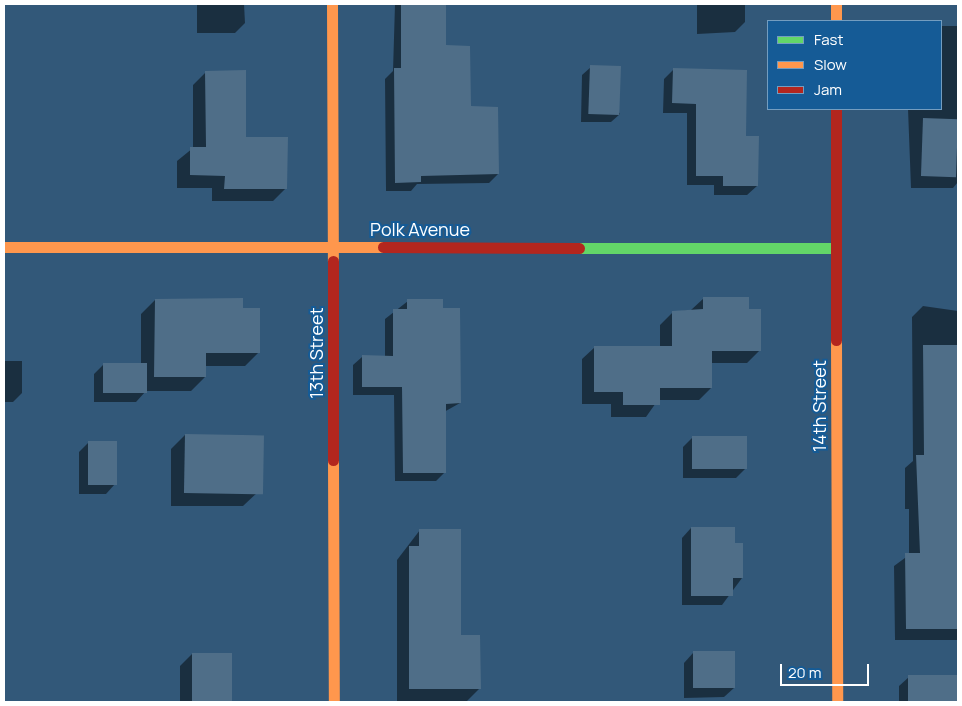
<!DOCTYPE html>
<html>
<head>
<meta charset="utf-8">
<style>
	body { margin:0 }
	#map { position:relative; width:962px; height:706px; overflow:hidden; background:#325879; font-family:Manrope,sans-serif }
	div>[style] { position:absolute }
	.shadow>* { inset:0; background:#0007 }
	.building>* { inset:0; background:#4f6e88; transform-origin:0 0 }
	.fast>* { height:11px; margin:-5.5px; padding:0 5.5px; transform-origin:5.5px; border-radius:5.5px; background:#63d668 }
	.slow>* { height:11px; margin:-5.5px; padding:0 5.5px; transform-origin:5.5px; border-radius:5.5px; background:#ff974d }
	.jam>* { height:11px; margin:-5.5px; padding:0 5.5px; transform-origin:5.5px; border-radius:5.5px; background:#b3261e }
	span { translate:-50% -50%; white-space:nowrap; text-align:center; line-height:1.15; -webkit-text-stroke:4px #155b96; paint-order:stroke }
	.street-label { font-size:18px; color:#fff }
	.frame { position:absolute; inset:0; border:5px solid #fff; pointer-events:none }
	.legend { position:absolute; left:767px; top:20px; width:175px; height:90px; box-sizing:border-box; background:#155b96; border:1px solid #739dc0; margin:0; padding:6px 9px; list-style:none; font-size:15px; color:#fff }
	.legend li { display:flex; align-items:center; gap:10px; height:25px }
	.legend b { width:25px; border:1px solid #739dc0 }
	.scale { position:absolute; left:780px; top:664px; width:89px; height:22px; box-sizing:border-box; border:2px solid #fff; border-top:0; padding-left:6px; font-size:15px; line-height:18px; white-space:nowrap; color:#fff; -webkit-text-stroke:4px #155b96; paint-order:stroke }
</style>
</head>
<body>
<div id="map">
	<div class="shadow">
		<div style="clip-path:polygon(197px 4px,244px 4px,245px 23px,235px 33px,197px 33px)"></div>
		<div style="clip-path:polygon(395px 4px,444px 4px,444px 47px,498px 174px,489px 183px,417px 184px,411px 191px,386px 191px,385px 79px,393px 71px)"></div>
		<div style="clip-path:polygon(697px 4px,745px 4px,745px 22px,735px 32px,697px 34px)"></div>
		<div style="clip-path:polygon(941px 26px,958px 26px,958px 182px,953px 188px,911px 188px,908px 109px,941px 109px)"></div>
		<div style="clip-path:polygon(591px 67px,620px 114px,611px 122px,581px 122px,582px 75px)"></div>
		<div style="clip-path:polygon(674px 69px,744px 137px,757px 186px,747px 195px,714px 195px,714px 185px,687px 185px,687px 113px,663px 113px,664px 79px)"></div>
		<div style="clip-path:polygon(206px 72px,245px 138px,286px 188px,273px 201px,212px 201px,212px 188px,177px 188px,177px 161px,193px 148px,193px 85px)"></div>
		<div style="clip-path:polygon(704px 298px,748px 310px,760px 350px,747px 363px,711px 363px,711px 388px,699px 400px,658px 400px,646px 417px,611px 417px,611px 404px,582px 404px,582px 359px,595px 347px,660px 347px,660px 325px,673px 312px,691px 310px)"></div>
		<div style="clip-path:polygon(155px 300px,242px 309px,259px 352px,245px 366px,205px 366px,205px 377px,191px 391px,146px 391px,136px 402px,94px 402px,94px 374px,103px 365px,141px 364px,141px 314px)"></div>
		<div style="clip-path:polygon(408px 301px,442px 309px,460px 403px,444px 412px,445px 472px,436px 481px,395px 481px,394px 395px,353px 395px,353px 365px,362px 357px,385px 357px,385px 319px)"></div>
		<div style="clip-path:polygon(923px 306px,958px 311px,955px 555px,958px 555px,958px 640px,895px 640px,894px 566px,909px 555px,909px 509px,905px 509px,905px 468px,913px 461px,912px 317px)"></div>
		<div style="clip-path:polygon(4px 361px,22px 361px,22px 393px,13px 402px,4px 402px)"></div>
		<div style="clip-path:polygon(185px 435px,258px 492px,243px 506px,171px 506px,171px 449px)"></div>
		<div style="clip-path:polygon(693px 437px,745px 469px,736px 478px,683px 478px,683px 447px)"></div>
		<div style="clip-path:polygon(89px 442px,115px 484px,106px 494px,79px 494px,79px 452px)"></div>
		<div style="clip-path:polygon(691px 528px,734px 545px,742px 578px,722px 605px,682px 605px,682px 538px)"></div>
		<div style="clip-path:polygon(420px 530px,480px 688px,467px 701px,397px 701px,397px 560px)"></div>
		<div style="clip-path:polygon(693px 653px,734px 688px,724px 697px,684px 698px,684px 663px)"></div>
		<div style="clip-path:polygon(192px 654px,231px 654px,231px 702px,180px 702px,180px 666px)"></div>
		<div style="clip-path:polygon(958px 676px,958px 702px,899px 702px,899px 686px,909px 677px)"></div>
	</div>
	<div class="building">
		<div style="clip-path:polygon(446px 4px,446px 45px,470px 46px,471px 106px,498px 107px,499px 174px,421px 176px,421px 182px,395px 183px,394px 68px,401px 68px,401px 5px)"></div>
		<div style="left:590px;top:65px;width:31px;height:49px;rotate:2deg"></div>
		<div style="clip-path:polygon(673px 68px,747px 70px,746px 136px,759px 136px,758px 186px,723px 186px,723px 176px,696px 176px,696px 104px,672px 103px)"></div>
		<div style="clip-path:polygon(246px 70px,246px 137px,288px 137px,287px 189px,224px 189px,225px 176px,190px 175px,190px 147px,206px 147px,205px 71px)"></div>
		<div style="left:923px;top:118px;width:35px;height:58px;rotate:2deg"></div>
		<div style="clip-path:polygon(703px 297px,749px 297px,749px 309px,761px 309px,761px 351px,712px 351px,712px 388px,660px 388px,660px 405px,623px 405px,623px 392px,594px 392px,594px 346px,672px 346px,672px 311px,703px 309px)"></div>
		<div style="clip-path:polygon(243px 298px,243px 308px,260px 308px,260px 353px,206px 353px,206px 377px,154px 377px,155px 299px)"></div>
		<div style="clip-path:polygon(407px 299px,443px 299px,443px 308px,460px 308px,461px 403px,446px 404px,446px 473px,403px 473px,402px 387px,362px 387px,362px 355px,393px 356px,393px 309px,407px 309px)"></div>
		<div style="clip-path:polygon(923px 345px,958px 345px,958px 629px,906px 629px,905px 553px,920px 553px,916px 455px,924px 455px)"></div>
		<div style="left:103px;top:363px;width:44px;height:30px"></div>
		<div style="left:185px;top:434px;width:79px;height:59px;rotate:1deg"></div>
		<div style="left:692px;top:436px;width:55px;height:33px"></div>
		<div style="left:88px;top:441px;width:29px;height:44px"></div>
		<div style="clip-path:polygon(691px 527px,735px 527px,735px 543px,743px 543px,743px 578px,733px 578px,733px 596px,691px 596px)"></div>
		<div style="clip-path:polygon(419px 529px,461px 529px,461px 635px,480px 635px,481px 689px,409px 689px,409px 546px,419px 546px)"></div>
		<div style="left:735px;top:651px;width:37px;height:42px;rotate:90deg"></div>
		<div style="left:192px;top:653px;width:40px;height:49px"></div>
		<div style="left:908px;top:675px;width:50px;height:27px"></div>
	</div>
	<div class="fast">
		<div style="left:579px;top:248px;width:257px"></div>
	</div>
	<div class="slow">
		<div style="left:332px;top:4px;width:257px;rotate:89.8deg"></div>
		<div style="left:836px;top:4px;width:17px;rotate:90deg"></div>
		<div style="left:4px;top:247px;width:379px"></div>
		<div style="left:836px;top:340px;width:362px;rotate:89.8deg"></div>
		<div style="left:333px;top:460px;width:242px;rotate:89.8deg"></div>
	</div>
	<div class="jam">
		<div style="left:836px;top:109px;width:231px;rotate:90deg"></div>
		<div style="left:383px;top:247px;width:196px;rotate:0.3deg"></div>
		<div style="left:333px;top:261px;width:199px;rotate:90deg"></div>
	</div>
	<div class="street-label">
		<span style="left:420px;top:229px">Polk Avenue</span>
		<span style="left:316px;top:353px;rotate:-90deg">13th Street</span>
		<span style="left:819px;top:406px;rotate:-90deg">14th Street</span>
	</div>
	<div class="frame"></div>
	<ul class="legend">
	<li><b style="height:6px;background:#63d668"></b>Fast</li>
	<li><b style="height:6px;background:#ff974d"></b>Slow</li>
	<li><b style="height:6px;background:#b3261e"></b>Jam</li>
	</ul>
	<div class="scale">20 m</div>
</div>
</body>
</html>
